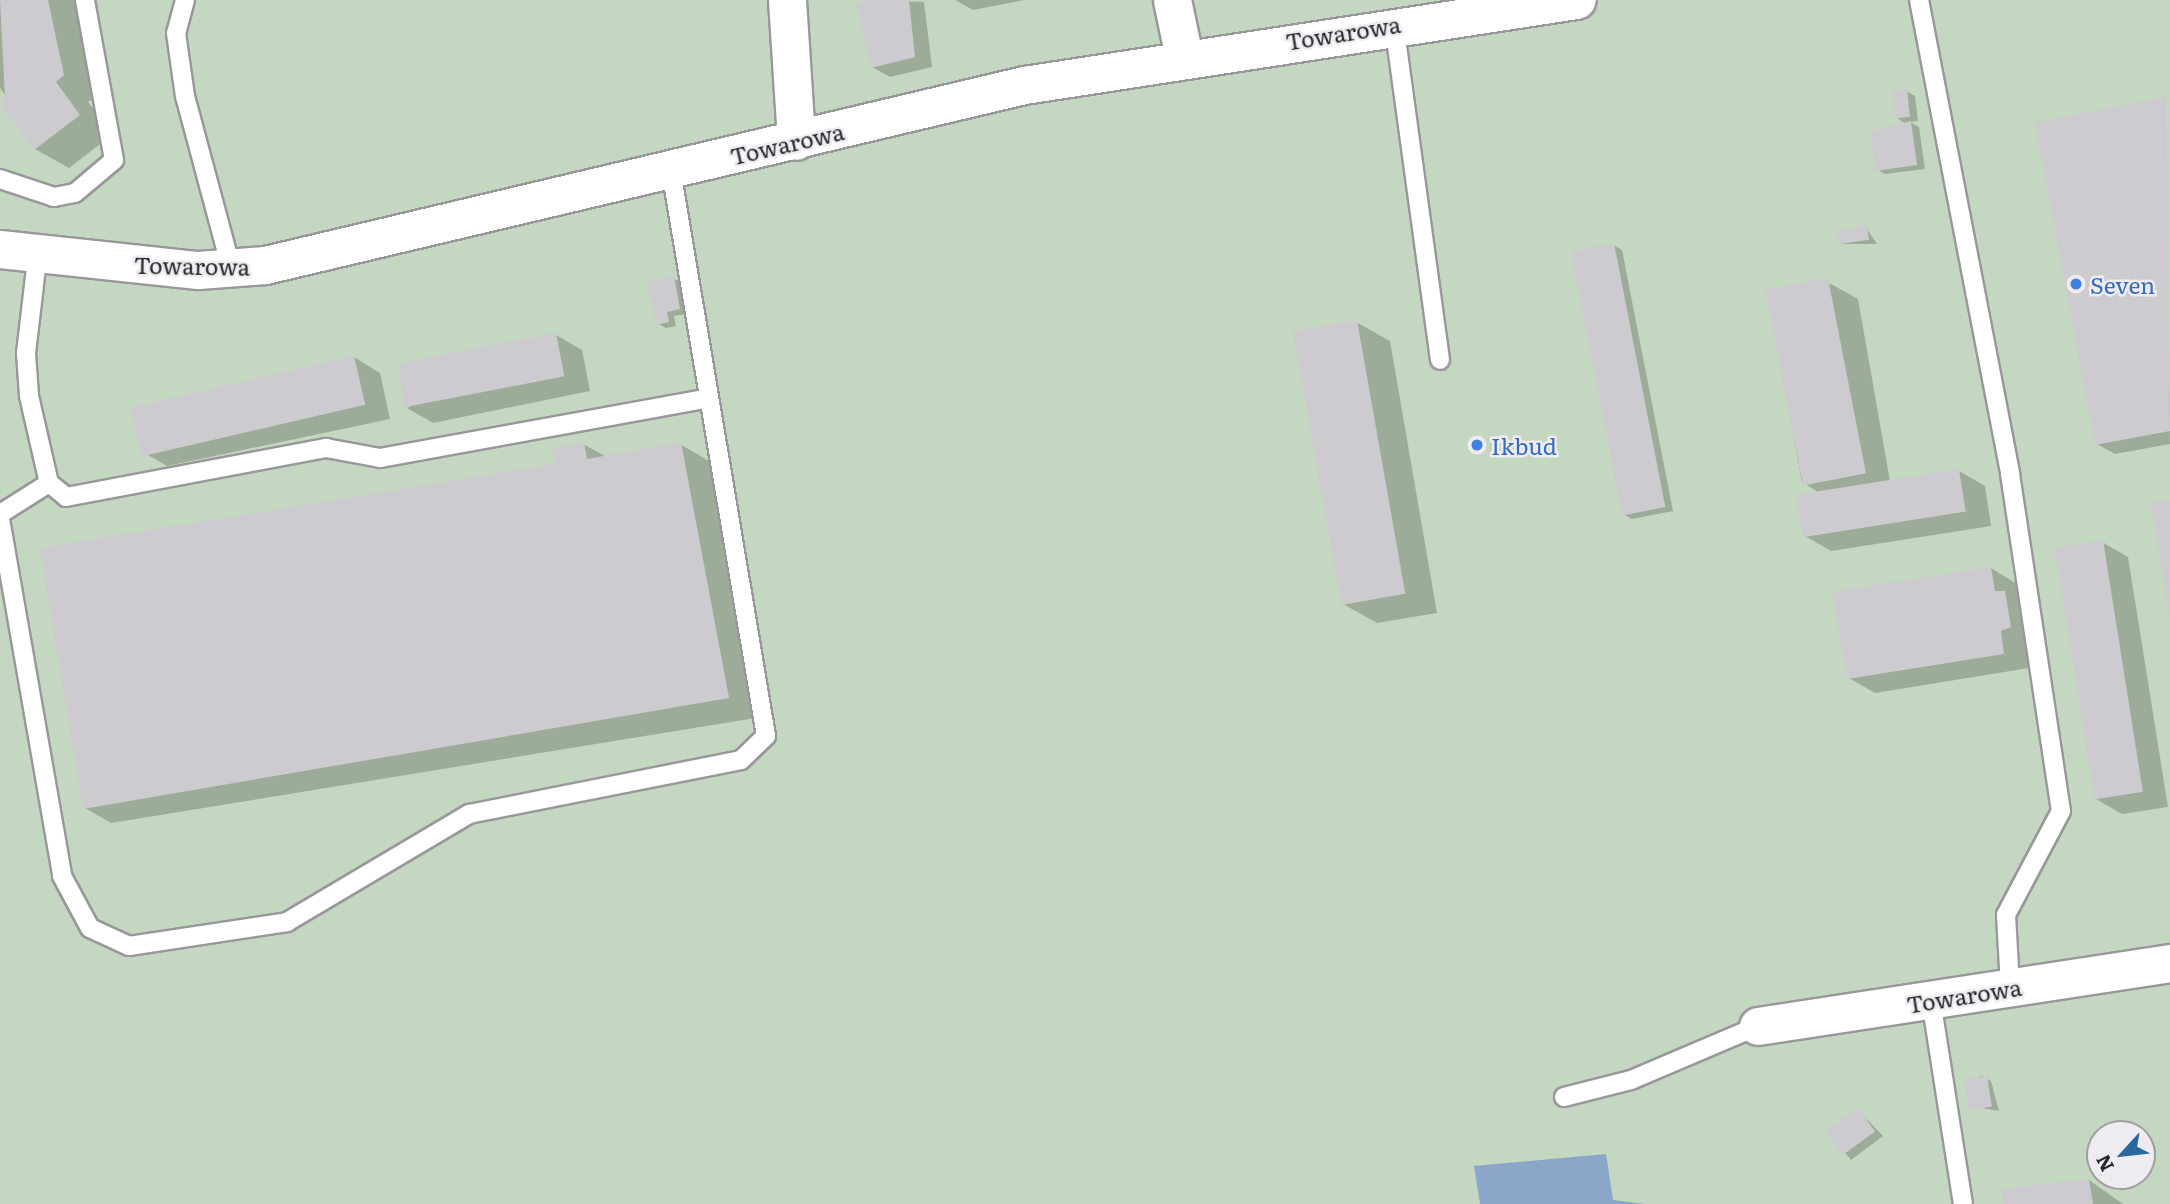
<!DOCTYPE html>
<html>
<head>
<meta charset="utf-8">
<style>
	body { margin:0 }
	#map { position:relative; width:2170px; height:1204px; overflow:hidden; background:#eeecf0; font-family:Literata,serif }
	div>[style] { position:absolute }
	.green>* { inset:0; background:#c4d7c0 }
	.water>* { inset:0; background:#8aa6c8 }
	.shadow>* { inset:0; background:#0003 }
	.building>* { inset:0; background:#cdcbcf; transform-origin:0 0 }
	.roads { filter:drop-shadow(2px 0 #99979b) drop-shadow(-2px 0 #99979b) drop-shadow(0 2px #99979b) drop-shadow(0 -2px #99979b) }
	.service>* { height:18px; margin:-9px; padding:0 9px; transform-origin:9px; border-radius:9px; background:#fff }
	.minor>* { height:37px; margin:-18.5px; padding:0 18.5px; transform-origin:18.5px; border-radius:18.5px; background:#fff }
	.dots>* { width:19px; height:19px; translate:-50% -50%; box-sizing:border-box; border:4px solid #eeecf0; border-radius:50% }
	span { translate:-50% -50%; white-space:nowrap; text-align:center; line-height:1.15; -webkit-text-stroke:5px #eeecf0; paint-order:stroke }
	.street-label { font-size:23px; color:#2a292a }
	.shop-label { font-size:23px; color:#366cbe }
	.left { translate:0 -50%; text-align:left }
	.north { position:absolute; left:2086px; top:1120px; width:70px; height:70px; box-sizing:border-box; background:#eeecf0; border:2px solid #a09ea1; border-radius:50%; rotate:243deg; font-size:19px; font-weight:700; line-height:28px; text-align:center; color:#2a292a }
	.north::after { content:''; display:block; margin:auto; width:24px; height:32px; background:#2a679e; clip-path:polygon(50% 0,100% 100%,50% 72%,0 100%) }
</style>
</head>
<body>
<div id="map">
	<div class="green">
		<div style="clip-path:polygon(evenodd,0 0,2170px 0,2170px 1204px,0 1204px,0 0,2100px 1134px,2142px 1134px,2142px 1176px,2100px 1176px,2100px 1134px)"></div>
	</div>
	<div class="water">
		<div style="clip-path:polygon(1606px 1154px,1613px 1200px,1645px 1204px,1480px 1204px,1474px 1166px)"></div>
	</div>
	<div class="shadow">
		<div style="clip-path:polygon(0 0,77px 0,97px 95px,88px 102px,113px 134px,69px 168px,35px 149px,1px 103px,7px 98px,0 88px)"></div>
		<div style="clip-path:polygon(875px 0,924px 2px,932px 67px,890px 77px,872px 67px)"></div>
		<div style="clip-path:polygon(955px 0,1024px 0,973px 10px)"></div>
		<div style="clip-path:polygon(1906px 91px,1915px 96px,1918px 121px,1910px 122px,1919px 127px,1925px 169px,1885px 174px,1877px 169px,1906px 124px,1897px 118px)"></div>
		<div style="clip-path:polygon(2165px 99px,2170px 444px,2115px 454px,2097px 444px)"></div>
		<div style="clip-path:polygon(1866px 228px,1877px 244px,1840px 244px)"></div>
		<div style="clip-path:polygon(1614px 245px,1622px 250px,1673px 511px,1632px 519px,1623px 514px)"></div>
		<div style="clip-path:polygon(673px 278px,682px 283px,687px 314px,674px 316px,676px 326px,666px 328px,657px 323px)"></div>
		<div style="clip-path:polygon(1831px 284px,1858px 299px,1890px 481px,1959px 471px,1985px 486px,1991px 526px,1831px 551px,1805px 536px,1818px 492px,1802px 482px,1767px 291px)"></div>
		<div style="clip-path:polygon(1356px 322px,1390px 341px,1437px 613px,1377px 623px,1343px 604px)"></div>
		<div style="clip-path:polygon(556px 335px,582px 350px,590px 391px,433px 423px,407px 408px)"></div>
		<div style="clip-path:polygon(354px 357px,380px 373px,390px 419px,167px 466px,141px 451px)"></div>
		<div style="clip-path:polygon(583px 444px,607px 457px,680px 444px,714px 464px,762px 717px,111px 823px,85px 808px,43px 549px,557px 466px)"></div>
		<div style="clip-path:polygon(2102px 542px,2128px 557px,2168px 807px,2122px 814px,2096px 799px)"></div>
		<div style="clip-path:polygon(1991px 568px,2017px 584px,2020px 601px,2031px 608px,2036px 642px,2026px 645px,2029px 668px,1875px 693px,1849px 678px)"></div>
		<div style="clip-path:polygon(1982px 1076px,1991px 1081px,1999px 1111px,1971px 1106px,1966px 1082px)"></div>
		<div style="clip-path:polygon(1858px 1110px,1883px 1136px,1851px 1160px,1827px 1131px)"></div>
		<div style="clip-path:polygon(2089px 1180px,2123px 1204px,2005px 1204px)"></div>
	</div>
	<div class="building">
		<div style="clip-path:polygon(0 0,48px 0,64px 75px,56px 82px,80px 115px,34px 150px,0 104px,5px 98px)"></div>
		<div style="clip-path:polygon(868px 0,909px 0,915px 57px,871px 68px,856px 3px)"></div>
		<div style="left:1907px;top:89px;width:28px;height:15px;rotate:84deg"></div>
		<div style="clip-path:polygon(2166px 97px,2170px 431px,2095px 445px,2035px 123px)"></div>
		<div style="clip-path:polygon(1911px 121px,1917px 165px,1875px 171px,1871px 131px)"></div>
		<div style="left:1867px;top:226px;width:14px;height:31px;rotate:82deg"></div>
		<div style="left:1614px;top:243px;width:269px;height:44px;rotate:79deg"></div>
		<div style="clip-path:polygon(674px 276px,680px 309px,667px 312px,669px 322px,656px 325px,647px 282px)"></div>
		<div style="left:1828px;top:278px;width:199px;height:64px;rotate:79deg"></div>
		<div style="left:1357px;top:320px;width:278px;height:65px;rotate:80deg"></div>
		<div style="left:556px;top:333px;width:44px;height:162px;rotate:79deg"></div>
		<div style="left:354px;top:356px;width:50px;height:230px;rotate:77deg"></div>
		<div style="clip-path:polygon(584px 442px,587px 459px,681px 442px,729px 698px,83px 809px,40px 548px,555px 464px,552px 448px)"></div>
		<div style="left:1959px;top:469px;width:43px;height:165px;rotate:81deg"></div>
		<div style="clip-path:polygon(2170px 500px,2170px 615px,2169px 615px,2151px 503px)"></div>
		<div style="left:2103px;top:540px;width:255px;height:49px;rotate:81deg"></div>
		<div style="clip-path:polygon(1991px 567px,1995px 591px,2005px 591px,2011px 627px,2001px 631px,2004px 654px,1847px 679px,1832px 592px)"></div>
		<div style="left:1987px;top:1076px;width:31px;height:23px;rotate:81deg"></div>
		<div style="left:1858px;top:1108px;width:29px;height:40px;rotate:54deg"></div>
		<div style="clip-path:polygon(2089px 1179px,2093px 1204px,2003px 1204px,2001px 1189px)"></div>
	</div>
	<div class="roads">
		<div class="service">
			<div style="left:185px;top:0;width:34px;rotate:105deg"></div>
			<div style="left:176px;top:33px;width:64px;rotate:81.9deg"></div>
			<div style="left:185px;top:96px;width:178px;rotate:75deg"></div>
			<div style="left:1919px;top:0;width:483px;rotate:79.1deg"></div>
			<div style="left:2010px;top:474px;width:341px;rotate:81.4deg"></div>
			<div style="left:2061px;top:811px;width:118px;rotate:117.9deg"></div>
			<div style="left:2006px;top:915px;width:72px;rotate:86.8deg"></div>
			<div style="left:1394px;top:24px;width:339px;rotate:82.2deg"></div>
			<div style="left:0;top:179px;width:57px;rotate:18.4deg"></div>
			<div style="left:54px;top:197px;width:21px;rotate:-11deg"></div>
			<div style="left:75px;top:193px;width:51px;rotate:-40.2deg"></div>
			<div style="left:114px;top:160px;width:163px;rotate:-100.3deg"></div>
			<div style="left:38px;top:251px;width:103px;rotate:96.7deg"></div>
			<div style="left:26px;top:353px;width:43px;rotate:86deg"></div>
			<div style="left:29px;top:396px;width:89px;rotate:77.1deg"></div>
			<div style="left:49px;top:483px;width:22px;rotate:39deg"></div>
			<div style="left:66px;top:497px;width:265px;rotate:-10.7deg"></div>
			<div style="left:326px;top:448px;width:55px;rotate:10.5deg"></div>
			<div style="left:380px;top:458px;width:334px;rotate:-10.3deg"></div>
			<div style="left:0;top:514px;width:58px;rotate:-32.3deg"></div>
			<div style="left:0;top:519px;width:362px;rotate:80.1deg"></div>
			<div style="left:62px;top:876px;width:59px;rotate:61.7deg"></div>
			<div style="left:90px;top:928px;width:43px;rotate:24.8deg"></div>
			<div style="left:129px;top:946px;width:160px;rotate:-8.6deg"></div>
			<div style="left:287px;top:922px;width:212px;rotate:-30.7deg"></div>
			<div style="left:469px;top:814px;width:277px;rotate:-11.2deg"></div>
			<div style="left:741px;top:760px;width:35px;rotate:-44deg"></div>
			<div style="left:766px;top:736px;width:574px;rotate:-99.53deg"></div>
			<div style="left:1931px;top:1000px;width:206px;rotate:81.1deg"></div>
			<div style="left:1564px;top:1097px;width:69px;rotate:-14.2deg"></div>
			<div style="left:1631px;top:1080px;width:138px;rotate:-23deg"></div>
		</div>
		<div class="minor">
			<div style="left:787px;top:0;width:141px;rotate:86.3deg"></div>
			<div style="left:1172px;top:0;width:58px;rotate:78.1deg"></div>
			<div style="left:0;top:249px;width:199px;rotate:6.1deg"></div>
			<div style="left:198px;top:270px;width:67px;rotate:-4.3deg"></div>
			<div style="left:265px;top:265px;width:780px;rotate:-13.34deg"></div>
			<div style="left:1024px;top:85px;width:559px;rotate:-8.75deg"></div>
			<div style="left:1758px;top:1026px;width:417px;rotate:-8.7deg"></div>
		</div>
	</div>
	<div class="dots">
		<div style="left:2076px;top:284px;background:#3f7fe0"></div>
		<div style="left:1477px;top:445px;background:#3f7fe0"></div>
	</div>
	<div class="street-label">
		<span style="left:1343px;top:32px;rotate:-9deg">Towarowa</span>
		<span style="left:787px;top:143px;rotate:-13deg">Towarowa</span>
		<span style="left:192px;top:265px;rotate:1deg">Towarowa</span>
		<span style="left:1964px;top:995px;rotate:-9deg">Towarowa</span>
	</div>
	<div class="shop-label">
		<span class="left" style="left:2090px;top:284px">Seven</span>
		<span class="left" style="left:1491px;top:445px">Ikbud</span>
	</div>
	<div class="north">N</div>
</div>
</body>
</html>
